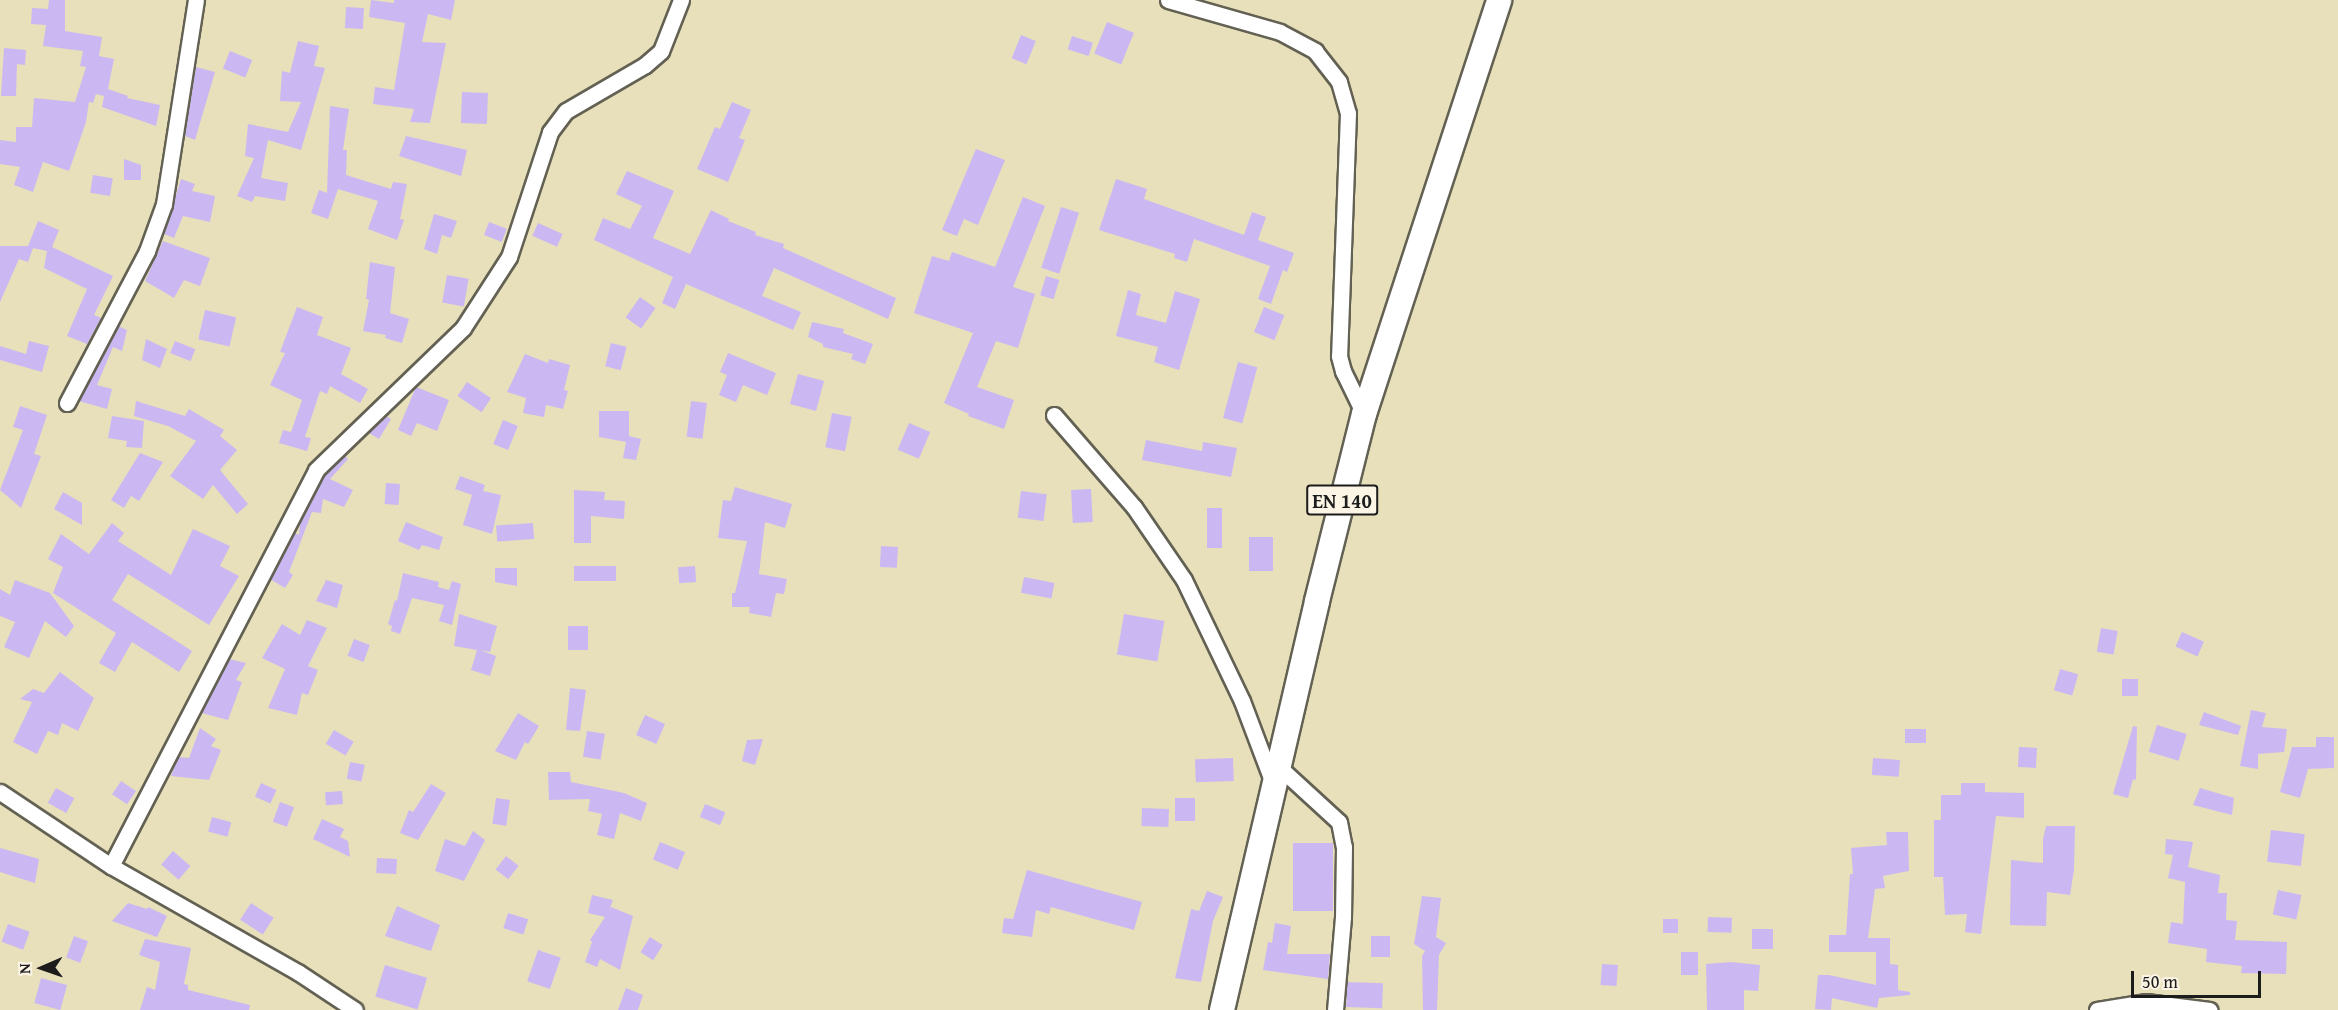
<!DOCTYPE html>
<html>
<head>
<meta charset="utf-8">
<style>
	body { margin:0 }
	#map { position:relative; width:2338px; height:1010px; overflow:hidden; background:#e8e0ba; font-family:"Gentium Book Plus",serif }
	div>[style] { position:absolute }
	.building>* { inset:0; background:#cbb8f3; transform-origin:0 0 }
	.roads { filter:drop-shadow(2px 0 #636153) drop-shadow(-2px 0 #636153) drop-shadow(0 2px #636153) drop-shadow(0 -2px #636153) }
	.minor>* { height:15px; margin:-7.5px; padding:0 7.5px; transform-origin:7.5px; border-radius:7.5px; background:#fff }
	.primary>* { height:24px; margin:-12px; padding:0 12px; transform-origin:12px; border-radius:12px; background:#fff }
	span { translate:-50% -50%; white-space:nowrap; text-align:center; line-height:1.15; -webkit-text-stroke:5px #fcf5e5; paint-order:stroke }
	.shield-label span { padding:2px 4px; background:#fcf5e5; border:2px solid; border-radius:4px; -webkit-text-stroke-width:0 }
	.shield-label { font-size:20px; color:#1c1c1c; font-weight:700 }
	.north { position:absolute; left:12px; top:938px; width:60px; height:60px; -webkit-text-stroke:4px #fcf5e5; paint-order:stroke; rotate:268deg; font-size:16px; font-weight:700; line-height:24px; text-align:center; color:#1c1c1c }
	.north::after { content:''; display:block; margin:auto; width:21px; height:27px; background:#1c1c1c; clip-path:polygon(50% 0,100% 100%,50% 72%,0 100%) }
	.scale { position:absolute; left:2131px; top:971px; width:130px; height:27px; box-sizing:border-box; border:3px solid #1c1c1c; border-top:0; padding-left:8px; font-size:18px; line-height:21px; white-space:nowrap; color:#1c1c1c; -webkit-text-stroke:4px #fcf5e5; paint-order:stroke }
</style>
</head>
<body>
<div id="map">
	<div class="building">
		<div style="clip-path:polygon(49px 0,65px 0,65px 31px,102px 37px,99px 56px,114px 59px,108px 89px,128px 96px,127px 98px,160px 105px,156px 126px,102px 107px,104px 96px,96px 94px,93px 103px,89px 102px,86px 122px,69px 171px,43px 162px,33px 192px,14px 185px,20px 167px,0 164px,0 140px,16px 142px,16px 127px,32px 127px,34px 98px,75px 102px,86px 67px,80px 66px,83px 51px,43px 46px,46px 25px,31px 24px,32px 8px,48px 9px)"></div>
		<div style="clip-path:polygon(371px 0,394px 3px,394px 0,455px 0,451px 20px,428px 14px,422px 42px,446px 43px,430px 123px,410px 122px,414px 109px,373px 104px,375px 87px,394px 90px,405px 23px,369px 17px)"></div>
		<div style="left:346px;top:7px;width:18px;height:21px;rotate:3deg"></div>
		<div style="left:1107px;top:22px;width:29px;height:34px;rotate:22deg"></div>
		<div style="left:1021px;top:35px;width:16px;height:25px;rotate:22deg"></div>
		<div style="left:1072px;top:36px;width:22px;height:14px;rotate:18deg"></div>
		<div style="clip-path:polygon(298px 41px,319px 46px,314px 66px,325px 68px,301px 150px,268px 140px,261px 178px,288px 183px,285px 201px,255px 196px,252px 202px,237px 196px,254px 158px,245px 156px,248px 124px,288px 132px,301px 102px,280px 101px,282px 71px,290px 73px)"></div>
		<div style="clip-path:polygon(4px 48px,26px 50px,25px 65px,17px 64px,16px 96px,1px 96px)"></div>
		<div style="left:230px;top:51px;width:24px;height:19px;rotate:22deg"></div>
		<div style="clip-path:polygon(196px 67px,215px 72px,195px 140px,185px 136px)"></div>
		<div style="left:462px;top:92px;width:26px;height:31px;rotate:2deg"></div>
		<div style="clip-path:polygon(732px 102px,751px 110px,739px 138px,745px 140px,728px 182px,697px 169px,715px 127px,720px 129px)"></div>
		<div style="clip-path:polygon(330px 106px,349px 109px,343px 150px,347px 150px,346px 175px,391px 189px,393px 182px,407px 184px,400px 219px,404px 220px,397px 240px,368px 229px,378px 201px,338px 189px,328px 219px,311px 213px,319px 190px,327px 193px)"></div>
		<div style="clip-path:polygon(406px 136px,467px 150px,461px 176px,399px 156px)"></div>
		<div style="clip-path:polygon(976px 149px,1005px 160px,978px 225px,964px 219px,957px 236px,942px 230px)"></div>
		<div style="clip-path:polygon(124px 159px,141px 165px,141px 180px,124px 180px)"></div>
		<div style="clip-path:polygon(627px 171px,674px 191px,653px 238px,690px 254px,711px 210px,729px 219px,728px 221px,756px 232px,755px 235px,784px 244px,783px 248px,896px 298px,888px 319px,774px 268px,762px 296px,801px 312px,793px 330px,686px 284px,675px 309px,662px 303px,673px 277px,594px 240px,603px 218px,630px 229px,642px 206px,616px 194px)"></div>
		<div style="left:93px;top:175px;width:20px;height:18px;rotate:9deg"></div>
		<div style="clip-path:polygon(181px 179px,195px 184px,192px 191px,215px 196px,210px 222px,183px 216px,174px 238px,164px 234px)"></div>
		<div style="clip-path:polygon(1116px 179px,1147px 189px,1144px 199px,1244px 235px,1252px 212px,1266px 217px,1258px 240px,1294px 253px,1287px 272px,1283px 270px,1271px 304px,1258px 299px,1270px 266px,1194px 239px,1187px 262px,1174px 258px,1175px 254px,1099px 230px)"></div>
		<div style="clip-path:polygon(1023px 197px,1045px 206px,1013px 287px,1035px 294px,1018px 348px,996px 341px,977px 387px,1014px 400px,1004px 429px,968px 416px,969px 414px,944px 403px,973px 333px,914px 313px,932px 256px,949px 261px,952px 252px,995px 267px)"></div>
		<div style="left:1061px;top:207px;width:19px;height:64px;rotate:18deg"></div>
		<div style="clip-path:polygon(434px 214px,457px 221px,451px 238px,442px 235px,437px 254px,424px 249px)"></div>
		<div style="clip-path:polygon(38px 221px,59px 230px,52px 247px,113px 276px,94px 315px,101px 318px,87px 344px,67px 336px,87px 289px,44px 268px,47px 251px,33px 248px,28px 262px,19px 259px,0 302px,0 246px,28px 246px)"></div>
		<div style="left:489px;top:222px;width:19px;height:14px;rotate:21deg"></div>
		<div style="left:538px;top:223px;width:27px;height:14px;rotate:24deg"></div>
		<div style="clip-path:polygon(163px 241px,210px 258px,200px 286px,184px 280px,174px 298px,145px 281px)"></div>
		<div style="clip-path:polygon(370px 262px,395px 267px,390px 313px,409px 319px,402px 343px,385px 338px,386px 335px,363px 331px,369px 300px,366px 299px)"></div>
		<div style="left:447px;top:275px;width:22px;height:28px;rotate:10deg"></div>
		<div style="left:1046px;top:276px;width:14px;height:20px;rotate:17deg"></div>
		<div style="clip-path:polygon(1128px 290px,1141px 294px,1136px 315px,1166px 323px,1175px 291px,1200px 299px,1179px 370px,1154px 362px,1158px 347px,1116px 336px)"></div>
		<div style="left:640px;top:297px;width:19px;height:25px;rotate:35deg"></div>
		<div style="clip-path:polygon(297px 307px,323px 317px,317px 335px,351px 348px,341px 374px,368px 389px,360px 403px,330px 386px,327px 394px,320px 391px,305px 437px,311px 438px,307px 451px,279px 443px,283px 430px,291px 432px,302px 400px,270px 385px,285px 353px,280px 352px)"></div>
		<div style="left:1264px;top:307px;width:22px;height:27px;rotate:22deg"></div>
		<div style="left:205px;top:310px;width:32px;height:30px;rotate:13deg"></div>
		<div style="clip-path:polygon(812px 322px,844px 329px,843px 333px,873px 344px,865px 364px,851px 359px,853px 354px,823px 347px,823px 344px,808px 337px)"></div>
		<div style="clip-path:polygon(118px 326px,127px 330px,122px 351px,113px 347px,97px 385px,112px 389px,107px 409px,79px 401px)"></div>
		<div style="clip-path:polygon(146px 339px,167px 349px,160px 368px,142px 360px)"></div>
		<div style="clip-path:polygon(29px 341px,49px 346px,42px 372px,0 360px,0 346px,26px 354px)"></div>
		<div style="left:175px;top:341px;width:22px;height:13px;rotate:22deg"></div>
		<div style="left:611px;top:343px;width:16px;height:24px;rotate:14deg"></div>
		<div style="clip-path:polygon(728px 353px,776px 373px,767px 395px,743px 385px,736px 402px,719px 395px,727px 375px,720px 372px)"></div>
		<div style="clip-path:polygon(525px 354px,548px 363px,549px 359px,570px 365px,564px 390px,568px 391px,563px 409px,546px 405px,544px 417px,523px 413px,526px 398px,507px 392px)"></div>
		<div style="left:1238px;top:362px;width:20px;height:58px;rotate:15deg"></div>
		<div style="left:798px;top:374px;width:27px;height:31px;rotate:15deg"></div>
		<div style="left:467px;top:382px;width:29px;height:17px;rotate:34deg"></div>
		<div style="clip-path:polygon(416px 387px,449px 400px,437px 431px,417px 423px,411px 436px,398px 430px)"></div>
		<div style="clip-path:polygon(136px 401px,185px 416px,189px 409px,224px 430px,220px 436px,237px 450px,220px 470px,248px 504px,237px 514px,213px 485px,203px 499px,170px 476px,196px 441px,168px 426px,134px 416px)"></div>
		<div style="left:691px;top:401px;width:16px;height:36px;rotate:7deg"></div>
		<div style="clip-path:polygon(20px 406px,47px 415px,34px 454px,41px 456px,21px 508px,0 490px,23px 430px,13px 427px)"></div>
		<div style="clip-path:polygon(599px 411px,629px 411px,629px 436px,641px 439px,636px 460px,623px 458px,626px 442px,599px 437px)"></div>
		<div style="left:832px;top:413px;width:20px;height:35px;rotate:11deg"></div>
		<div style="clip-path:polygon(112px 416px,144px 421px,142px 448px,126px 447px,127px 441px,108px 438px)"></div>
		<div style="clip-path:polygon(386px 416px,391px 419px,379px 439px,369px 433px)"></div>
		<div style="left:503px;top:420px;width:16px;height:26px;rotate:22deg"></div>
		<div style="left:909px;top:423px;width:23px;height:29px;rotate:23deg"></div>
		<div style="clip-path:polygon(1146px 440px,1202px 451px,1203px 442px,1237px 448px,1231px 477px,1142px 460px)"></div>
		<div style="clip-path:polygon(140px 453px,163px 462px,139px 501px,131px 496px,124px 508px,111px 500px)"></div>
		<div style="clip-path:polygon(345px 456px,348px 459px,330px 479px,353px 490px,344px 507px,323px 499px,321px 513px,312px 512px,289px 572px,293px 575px,285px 588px,270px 579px,295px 533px,299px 535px,300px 521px,324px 476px)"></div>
		<div style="clip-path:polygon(460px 476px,485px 485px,483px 491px,501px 495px,492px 534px,463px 525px,472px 495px,455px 489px)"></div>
		<div style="left:386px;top:483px;width:14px;height:21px;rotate:4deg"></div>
		<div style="clip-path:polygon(735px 487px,792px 504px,785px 528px,765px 522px,759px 574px,787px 579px,784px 594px,776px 593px,771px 617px,749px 613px,750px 607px,732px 607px,732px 593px,735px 593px,747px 541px,718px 538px,723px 500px,731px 501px)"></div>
		<div style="left:1091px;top:489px;width:33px;height:20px;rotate:87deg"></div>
		<div style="clip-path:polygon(574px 490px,605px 492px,604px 500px,625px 501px,624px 519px,591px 516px,591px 543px,574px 543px)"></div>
		<div style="left:1021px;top:491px;width:26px;height:27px;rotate:7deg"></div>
		<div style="clip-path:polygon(63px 492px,82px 503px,82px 525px,54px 509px)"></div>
		<div style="left:1207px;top:508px;width:15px;height:40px"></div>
		<div style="clip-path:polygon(406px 522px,443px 537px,439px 550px,422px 545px,419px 550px,398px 541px)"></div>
		<div style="clip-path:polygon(112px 523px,124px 533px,118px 541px,171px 575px,193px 529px,230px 546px,220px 566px,239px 576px,209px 625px,128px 574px,112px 600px,192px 651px,179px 672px,132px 642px,115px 672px,99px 663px,116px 633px,53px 593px,63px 567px,48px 559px,61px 534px,89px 554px)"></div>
		<div style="left:533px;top:523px;width:16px;height:37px;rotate:86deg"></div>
		<div style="left:1249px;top:537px;width:24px;height:34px"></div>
		<div style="left:881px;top:546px;width:17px;height:21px;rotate:3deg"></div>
		<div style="left:616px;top:566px;width:15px;height:42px;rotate:90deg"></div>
		<div style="left:695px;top:566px;width:16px;height:17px;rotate:86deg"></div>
		<div style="clip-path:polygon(495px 568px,517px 568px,517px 586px,495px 582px)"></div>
		<div style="clip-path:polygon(403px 573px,439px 582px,438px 587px,449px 590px,452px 581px,461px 584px,452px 625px,439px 621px,444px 605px,412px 598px,400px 634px,391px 631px,392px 626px,388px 624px,395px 600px,397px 601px)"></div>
		<div style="left:1024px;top:577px;width:31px;height:16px;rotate:11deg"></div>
		<div style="clip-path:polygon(15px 580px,50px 593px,74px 626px,66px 637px,45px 621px,29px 658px,4px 647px,15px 622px,0 616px,0 589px,10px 595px)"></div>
		<div style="clip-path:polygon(326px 580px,343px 585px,337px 608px,316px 601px)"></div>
		<div style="clip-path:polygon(459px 614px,497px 626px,490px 652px,480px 650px,496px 656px,490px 676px,471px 670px,477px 650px,454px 646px)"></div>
		<div style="left:1124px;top:614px;width:41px;height:41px;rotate:10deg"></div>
		<div style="clip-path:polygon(307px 620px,327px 628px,308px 666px,318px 670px,308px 695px,302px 693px,297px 715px,268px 708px,285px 669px,262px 658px,282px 624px,300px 635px)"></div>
		<div style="left:568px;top:626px;width:20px;height:24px"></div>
		<div style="left:2101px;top:628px;width:17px;height:24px;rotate:10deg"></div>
		<div style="left:2182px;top:632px;width:24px;height:16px;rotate:24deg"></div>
		<div style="left:354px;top:639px;width:17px;height:18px;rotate:21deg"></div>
		<div style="clip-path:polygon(229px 659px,246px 663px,236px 680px,242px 682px,228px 720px,202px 713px)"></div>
		<div style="left:2060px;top:669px;width:19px;height:22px;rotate:16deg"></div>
		<div style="clip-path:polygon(60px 672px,94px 698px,78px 731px,62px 723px,58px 735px,48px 731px,37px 754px,13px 742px,32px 702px,20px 699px,33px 689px,44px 693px)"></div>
		<div style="left:2122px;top:679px;width:16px;height:17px"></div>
		<div style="clip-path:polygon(570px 688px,586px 690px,580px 731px,566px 730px)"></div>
		<div style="clip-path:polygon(2251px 710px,2266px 713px,2262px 727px,2287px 729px,2284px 752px,2258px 754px,2258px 769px,2240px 766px)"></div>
		<div style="clip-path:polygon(2204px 712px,2241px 726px,2238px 735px,2199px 725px)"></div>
		<div style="clip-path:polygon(518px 713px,539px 726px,528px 744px,525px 742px,516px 760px,495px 751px)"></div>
		<div style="left:645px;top:715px;width:22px;height:22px;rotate:24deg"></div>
		<div style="left:2157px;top:725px;width:31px;height:28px;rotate:17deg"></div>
		<div style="clip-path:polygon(2133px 726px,2137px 727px,2136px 780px,2133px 779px,2128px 798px,2113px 794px)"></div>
		<div style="clip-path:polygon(200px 728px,216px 739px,211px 746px,221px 750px,209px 780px,171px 776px,178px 757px,189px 758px)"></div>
		<div style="left:1905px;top:729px;width:21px;height:14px"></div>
		<div style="left:334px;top:730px;width:23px;height:16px;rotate:31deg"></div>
		<div style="left:587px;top:731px;width:18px;height:26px;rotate:9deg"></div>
		<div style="clip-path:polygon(2316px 737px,2334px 737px,2334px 768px,2308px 769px,2300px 798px,2280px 792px,2292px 747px,2316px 747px)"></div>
		<div style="clip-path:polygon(763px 739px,755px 765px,742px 761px,747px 740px)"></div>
		<div style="left:2019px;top:747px;width:18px;height:20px;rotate:3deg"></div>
		<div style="left:1233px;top:758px;width:23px;height:38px;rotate:88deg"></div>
		<div style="left:1873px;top:758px;width:27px;height:17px;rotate:4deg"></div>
		<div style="left:350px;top:762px;width:15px;height:17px;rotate:11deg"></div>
		<div style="clip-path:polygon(548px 772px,570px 772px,571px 782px,624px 793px,647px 803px,641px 821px,620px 813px,614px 839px,597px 835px,602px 814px,588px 811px,590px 799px,549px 800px)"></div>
		<div style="left:121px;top:781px;width:18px;height:16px;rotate:34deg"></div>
		<div style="left:261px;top:783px;width:17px;height:15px;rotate:24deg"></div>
		<div style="clip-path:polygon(1961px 783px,1985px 783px,1985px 792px,2024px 793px,2024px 818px,1996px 816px,1981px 934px,1965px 932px,1967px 914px,1945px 915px,1943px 877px,1934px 877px,1934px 820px,1941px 820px,1941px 795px,1961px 795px)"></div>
		<div style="clip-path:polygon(431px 784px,446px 793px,418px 840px,400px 833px,409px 810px,413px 812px)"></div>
		<div style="left:56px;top:788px;width:21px;height:17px;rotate:29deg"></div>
		<div style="clip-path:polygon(2200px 788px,2234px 798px,2232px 815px,2193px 805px)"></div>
		<div style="left:342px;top:791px;width:13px;height:17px;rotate:86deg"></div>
		<div style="left:496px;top:798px;width:14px;height:26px;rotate:8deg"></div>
		<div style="left:1175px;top:798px;width:20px;height:23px"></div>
		<div style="left:280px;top:802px;width:15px;height:21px;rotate:20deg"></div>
		<div style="left:705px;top:804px;width:22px;height:14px;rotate:22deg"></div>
		<div style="left:1142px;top:808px;width:27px;height:18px;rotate:2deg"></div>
		<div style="left:212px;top:817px;width:20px;height:15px;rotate:15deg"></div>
		<div style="clip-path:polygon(322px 819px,344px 829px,340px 837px,348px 841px,350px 857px,313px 839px)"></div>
		<div style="clip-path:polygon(2046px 826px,2075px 826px,2074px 870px,2070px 895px,2047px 892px,2046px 926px,2010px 925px,2011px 860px,2043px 863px,2043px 839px)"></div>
		<div style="left:2271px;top:830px;width:34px;height:32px;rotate:7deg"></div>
		<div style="clip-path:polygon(473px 831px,485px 840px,464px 881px,435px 871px,445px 839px,465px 846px)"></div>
		<div style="clip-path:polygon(1886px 832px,1908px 832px,1909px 871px,1883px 876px,1885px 888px,1875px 889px,1868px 938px,1890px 938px,1890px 964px,1898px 965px,1898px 990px,1910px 992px,1910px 995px,1879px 998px,1877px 1008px,1832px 998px,1831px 1010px,1815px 1009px,1818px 975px,1829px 975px,1876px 985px,1876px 952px,1829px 952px,1829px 935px,1846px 935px,1850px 874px,1853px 874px,1851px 848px,1887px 845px)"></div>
		<div style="clip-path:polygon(2166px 839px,2193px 842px,2188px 867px,2220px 875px,2218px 893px,2227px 893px,2226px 920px,2237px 921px,2235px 940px,2287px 942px,2286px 974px,2241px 973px,2242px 966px,2206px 962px,2207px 949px,2168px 943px,2171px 922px,2183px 924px,2185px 882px,2168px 878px,2173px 855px,2165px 854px)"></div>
		<div style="left:660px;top:842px;width:27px;height:19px;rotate:22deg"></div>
		<div style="left:1293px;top:843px;width:40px;height:68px"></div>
		<div style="clip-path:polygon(0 848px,39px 859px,35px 883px,0 872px)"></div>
		<div style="left:173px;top:851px;width:23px;height:18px;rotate:41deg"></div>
		<div style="left:506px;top:856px;width:16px;height:17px;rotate:38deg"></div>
		<div style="left:377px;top:858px;width:20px;height:15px;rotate:3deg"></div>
		<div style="clip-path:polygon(1027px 870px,1142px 902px,1134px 930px,1051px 907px,1049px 914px,1036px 910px,1032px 937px,1002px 933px,1004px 918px,1013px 919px)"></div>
		<div style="left:2278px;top:890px;width:24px;height:25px;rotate:12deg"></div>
		<div style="clip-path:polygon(1207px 891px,1223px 897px,1213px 921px,1201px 982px,1175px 978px,1191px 909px,1199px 911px)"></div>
		<div style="clip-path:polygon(592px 895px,613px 900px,609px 911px,611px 907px,633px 916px,620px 970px,600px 959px,597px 967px,585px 962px,592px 942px,590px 940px,605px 917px,588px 913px)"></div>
		<div style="clip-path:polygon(1422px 896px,1441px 898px,1436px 937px,1446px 943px,1439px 955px,1437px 1010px,1423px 1010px,1422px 956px,1425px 951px,1414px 944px)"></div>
		<div style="clip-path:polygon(128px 903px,147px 909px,148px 907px,167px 916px,157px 937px,112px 921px)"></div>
		<div style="left:251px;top:903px;width:27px;height:20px;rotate:33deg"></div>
		<div style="clip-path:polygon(397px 906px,440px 925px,431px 951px,385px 936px)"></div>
		<div style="left:508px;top:913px;width:21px;height:16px;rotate:17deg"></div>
		<div style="left:1708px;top:917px;width:24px;height:15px;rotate:2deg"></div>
		<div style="left:1663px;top:919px;width:15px;height:14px"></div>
		<div style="clip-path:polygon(1275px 923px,1291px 926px,1287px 954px,1330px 954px,1328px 979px,1263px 970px,1268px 942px,1272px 943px)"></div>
		<div style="left:8px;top:924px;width:23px;height:19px;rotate:20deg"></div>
		<div style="left:1752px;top:929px;width:21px;height:20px"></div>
		<div style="left:74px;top:936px;width:15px;height:23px;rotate:20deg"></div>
		<div style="left:1371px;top:936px;width:19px;height:21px"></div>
		<div style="left:650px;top:937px;width:15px;height:18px;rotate:32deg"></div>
		<div style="clip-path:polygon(145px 939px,191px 948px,184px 984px,188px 985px,188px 990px,250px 1005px,249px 1010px,140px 1010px,147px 987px,155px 990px,160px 962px,139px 955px)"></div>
		<div style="left:538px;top:950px;width:24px;height:33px;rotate:19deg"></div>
		<div style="left:1681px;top:952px;width:17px;height:23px"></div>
		<div style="clip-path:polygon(1731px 962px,1760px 965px,1758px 991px,1744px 990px,1744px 1010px,1707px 1010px,1706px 964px)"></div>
		<div style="left:1602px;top:964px;width:16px;height:21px;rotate:4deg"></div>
		<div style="left:385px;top:965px;width:44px;height:33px;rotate:17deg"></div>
		<div style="left:41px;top:978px;width:27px;height:26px;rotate:15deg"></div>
		<div style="left:1347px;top:982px;width:36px;height:25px;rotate:2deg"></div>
		<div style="clip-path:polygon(626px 988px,643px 995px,638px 1010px,618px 1010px)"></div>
	</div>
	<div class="roads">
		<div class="minor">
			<div style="left:1168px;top:0;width:116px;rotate:15.9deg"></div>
			<div style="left:1280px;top:32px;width:40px;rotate:28deg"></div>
			<div style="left:1315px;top:51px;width:39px;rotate:52deg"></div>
			<div style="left:1339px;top:82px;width:32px;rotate:74deg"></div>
			<div style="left:1348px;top:113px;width:243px;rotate:92.1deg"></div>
			<div style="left:1339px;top:356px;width:16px;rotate:75deg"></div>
			<div style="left:1343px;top:371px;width:48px;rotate:64deg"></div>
			<div style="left:67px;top:403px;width:172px;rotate:-62.2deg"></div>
			<div style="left:147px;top:251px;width:50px;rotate:-70.1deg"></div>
			<div style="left:164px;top:204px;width:206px;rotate:-81.1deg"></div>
			<div style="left:1054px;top:415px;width:122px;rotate:49deg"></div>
			<div style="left:1134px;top:507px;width:88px;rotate:55.6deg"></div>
			<div style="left:1184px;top:580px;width:134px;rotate:64.4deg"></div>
			<div style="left:1242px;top:701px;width:88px;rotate:69.3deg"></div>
			<div style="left:1279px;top:767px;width:81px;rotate:42.5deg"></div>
			<div style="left:1339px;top:822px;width:25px;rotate:79deg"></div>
			<div style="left:1344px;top:847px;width:70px;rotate:90.8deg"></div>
			<div style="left:1343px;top:917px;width:93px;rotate:94.9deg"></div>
			<div style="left:0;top:792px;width:133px;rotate:33.7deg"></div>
			<div style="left:111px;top:866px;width:216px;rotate:29.6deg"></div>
			<div style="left:299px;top:973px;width:67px;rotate:33.5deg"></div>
			<div style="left:111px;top:866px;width:446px;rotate:-62.6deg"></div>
			<div style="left:316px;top:470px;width:204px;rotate:-44deg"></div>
			<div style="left:463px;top:328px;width:85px;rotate:-57.1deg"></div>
			<div style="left:509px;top:257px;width:132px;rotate:-71.8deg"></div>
			<div style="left:550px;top:132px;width:26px;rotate:-53deg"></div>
			<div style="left:566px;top:111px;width:91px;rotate:-30.2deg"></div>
			<div style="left:645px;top:65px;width:21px;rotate:-41deg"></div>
			<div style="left:661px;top:51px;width:55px;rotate:-68.6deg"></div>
			<div style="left:2097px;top:1010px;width:50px;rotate:-9.3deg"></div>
			<div style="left:2146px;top:1002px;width:64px;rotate:7.2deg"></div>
		</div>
		<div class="primary">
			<div style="left:1222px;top:1010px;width:420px;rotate:-76.9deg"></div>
			<div style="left:1317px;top:601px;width:193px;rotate:-75.9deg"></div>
			<div style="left:1364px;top:414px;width:435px;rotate:-71.9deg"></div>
		</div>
	</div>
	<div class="shield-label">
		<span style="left:1342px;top:500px">EN 140</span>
	</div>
	<div class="north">N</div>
	<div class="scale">50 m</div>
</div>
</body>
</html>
